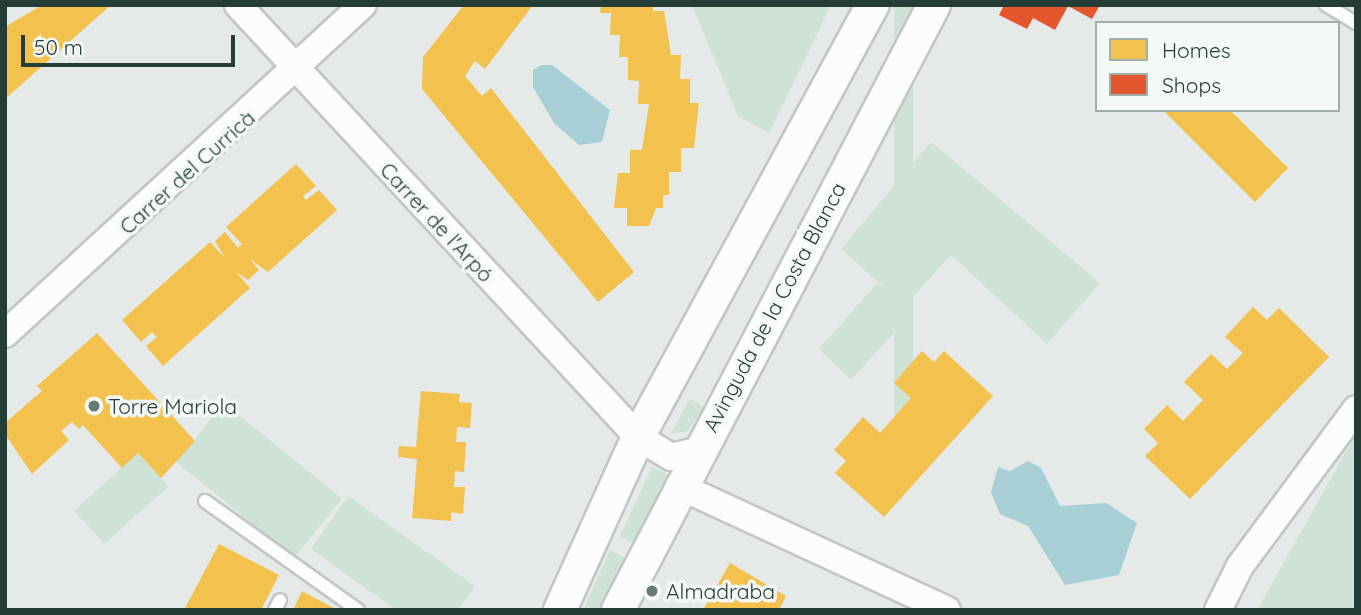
<!DOCTYPE html>
<html>
<head>
<meta charset="utf-8">
<style>
	body { margin:0 }
	#map { position:relative; width:1361px; height:615px; overflow:hidden; background:#e5eae8; font-family:Quicksand,sans-serif }
	div>[style] { position:absolute }
	.green>* { inset:0; background:#cfe2d6; transform-origin:0 0 }
	.water>* { inset:0; background:#a8ced6 }
	.homes>* { inset:0; background:#f2c14e }
	.shops>* { inset:0; background:#e4572e }
	.roads { filter:drop-shadow(2px 0 #c2c7c5) drop-shadow(-2px 0 #c2c7c5) drop-shadow(0 2px #c2c7c5) drop-shadow(0 -2px #c2c7c5) }
	.service>* { height:12px; margin:-6px; padding:0 6px; transform-origin:6px; border-radius:6px; background:#fbfcfc }
	.minor>* { height:26px; margin:-13px; padding:0 13px; transform-origin:13px; border-radius:13px; background:#fbfcfc }
	.tertiary>* { height:32px; margin:-16px; padding:0 16px; transform-origin:16px; border-radius:16px; background:#fbfcfc }
	.dots>* { width:19px; height:19px; translate:-50% -50%; box-sizing:border-box; border:4px solid #f4f9f6; border-radius:50% }
	span { translate:-50% -50%; white-space:nowrap; text-align:center; line-height:1.15; -webkit-text-stroke:7px #f4f9f6; paint-order:stroke }
	.street-label { font-size:21px; color:#243d37 }
	.poi-label { font-size:21px; color:#243d37 }
	.left { translate:0 -50%; text-align:left }
	.frame { position:absolute; inset:0; border:7px solid #243d37; pointer-events:none }
	.legend { position:absolute; left:1095px; top:21px; width:245px; height:91px; box-sizing:border-box; background:#f4f9f6; border:2px solid #a1aeaa; margin:0; padding:9px 12px; list-style:none; font-size:21px; color:#243d37 }
	.legend li { display:flex; align-items:center; gap:14px; height:35px }
	.legend b { width:35px; border:2px solid #a1aeaa }
	.scale { position:absolute; left:21px; top:35px; width:214px; height:32px; box-sizing:border-box; border:4px solid #243d37; border-top:0; padding-left:9px; font-size:21px; line-height:24px; white-space:nowrap; color:#243d37; -webkit-text-stroke:5px #f4f9f6; paint-order:stroke }
</style>
</head>
<body>
<div id="map">
	<div class="green">
		<div style="clip-path:polygon(692px 5px,831px 5px,769px 133px,738px 116px)"></div>
		<div style="left:894px;top:5px;width:19px;height:424px"></div>
		<div style="clip-path:polygon(931px 142px,1100px 283px,1047px 344px,951px 255px,905px 305px,913px 312px,851px 380px,819px 349px,877px 283px,885px 288px,841px 249px)"></div>
		<div style="clip-path:polygon(690px 399px,704px 407px,688px 431px,670px 434px)"></div>
		<div style="left:224px;top:403px;width:152px;height:76px;rotate:39deg"></div>
		<div style="clip-path:polygon(1356px 434px,1356px 610px,1257px 610px)"></div>
		<div style="left:138px;top:453px;width:45px;height:86px;rotate:48deg"></div>
		<div style="left:652px;top:467px;width:17px;height:77px;rotate:25deg"></div>
		<div style="clip-path:polygon(348px 496px,475px 586px,458px 610px,396px 610px,311px 549px)"></div>
		<div style="clip-path:polygon(610px 550px,626px 558px,602px 610px,583px 610px)"></div>
	</div>
	<div class="water">
		<div style="clip-path:polygon(541px 65px,552px 65px,610px 110px,602px 142px,579px 145px,554px 123px,533px 87px,533px 70px)"></div>
		<div style="clip-path:polygon(1028px 461px,1041px 468px,1060px 506px,1106px 503px,1137px 523px,1119px 575px,1065px 585px,1028px 526px,1000px 514px,991px 492px,998px 467px,1010px 471px)"></div>
	</div>
	<div class="homes">
		<div style="clip-path:polygon(42px 5px,111px 5px,5px 99px,5px 27px)"></div>
		<div style="clip-path:polygon(464px 5px,533px 5px,485px 69px,475px 61px,465px 76px,482px 96px,491px 88px,634px 272px,598px 302px,422px 89px,423px 57px)"></div>
		<div style="clip-path:polygon(601px 5px,653px 5px,653px 11px,664px 11px,671px 55px,681px 55px,680px 79px,690px 79px,690px 103px,699px 103px,694px 148px,681px 148px,681px 172px,669px 172px,669px 195px,663px 195px,663px 208px,656px 208px,649px 226px,627px 226px,627px 208px,614px 208px,618px 173px,630px 173px,630px 150px,642px 150px,649px 104px,638px 104px,639px 81px,628px 80px,628px 57px,619px 57px,620px 35px,610px 35px,611px 13px,600px 13px)"></div>
		<div style="clip-path:polygon(1163px 110px,1230px 110px,1288px 168px,1255px 202px)"></div>
		<div style="clip-path:polygon(296px 164px,316px 186px,303px 196px,306px 200px,319px 190px,337px 210px,268px 272px,250px 259px,259px 270px,248px 280px,236px 272px,250px 288px,163px 366px,146px 346px,157px 337px,152px 332px,141px 342px,122px 320px,210px 242px,225px 258px,215px 241px,225px 232px,238px 248px,242px 244px,226px 227px)"></div>
		<div style="clip-path:polygon(1253px 307px,1267px 320px,1279px 308px,1329px 357px,1190px 499px,1145px 456px,1158px 443px,1144px 429px,1167px 405px,1183px 421px,1203px 400px,1184px 382px,1211px 354px,1227px 369px,1243px 353px,1225px 337px)"></div>
		<div style="clip-path:polygon(97px 333px,195px 441px,161px 478px,138px 453px,122px 468px,83px 425px,79px 429px,72px 422px,61px 431px,69px 440px,32px 474px,5px 434px,5px 423px,42px 391px,37px 386px)"></div>
		<div style="clip-path:polygon(922px 351px,934px 362px,944px 351px,993px 396px,884px 517px,835px 473px,846px 461px,834px 450px,863px 417px,880px 433px,911px 398px,894px 383px)"></div>
		<div style="clip-path:polygon(421px 391px,460px 394px,459px 402px,472px 403px,470px 428px,457px 427px,456px 442px,466px 442px,464px 472px,455px 471px,454px 487px,465px 487px,463px 514px,451px 512px,451px 521px,412px 518px,417px 459px,398px 457px,399px 446px,416px 447px)"></div>
		<div style="clip-path:polygon(219px 544px,279px 575px,261px 610px,184px 610px)"></div>
		<div style="clip-path:polygon(730px 563px,786px 596px,779px 610px,703px 610px)"></div>
		<div style="clip-path:polygon(302px 591px,337px 610px,293px 610px)"></div>
	</div>
	<div class="shops">
		<div style="clip-path:polygon(1004px 5px,1100px 5px,1092px 19px,1068px 6px,1055px 30px,1033px 18px,1027px 29px,999px 15px)"></div>
	</div>
	<div class="roads">
		<div class="service">
			<div style="left:1326px;top:5px;width:35px;rotate:31deg"></div>
			<div style="left:205px;top:501px;width:188px;rotate:35.5deg"></div>
			<div style="left:275px;top:610px;width:11px;rotate:-63deg"></div>
		</div>
		<div class="minor">
			<div style="left:238px;top:5px;width:589px;rotate:47.2deg"></div>
			<div style="left:638px;top:437px;width:39px;rotate:31deg"></div>
			<div style="left:671px;top:457px;width:28px;rotate:-13deg"></div>
			<div style="left:5px;top:334px;width:486px;rotate:-42.6deg"></div>
			<div style="left:679px;top:486px;width:295px;rotate:24.8deg"></div>
			<div style="left:1218px;top:610px;width:49px;rotate:-63.4deg"></div>
			<div style="left:1240px;top:566px;width:195px;rotate:-53.5deg"></div>
		</div>
		<div class="tertiary">
			<div style="left:560px;top:610px;width:190px;rotate:-65.7deg"></div>
			<div style="left:638px;top:437px;width:492px;rotate:-61.5deg"></div>
			<div style="left:618px;top:610px;width:683px;rotate:-62.42deg"></div>
		</div>
	</div>
	<div class="dots">
		<div style="left:94px;top:406px;background:#687a75"></div>
		<div style="left:652px;top:591px;background:#687a75"></div>
	</div>
	<div class="street-label">
		<span style="left:187px;top:172px;rotate:-42deg">Carrer del Curricà</span>
		<span style="left:437px;top:222px;rotate:47deg">Carrer de l'Arpó</span>
		<span style="left:774px;top:307px;rotate:-62deg">Avinguda de la Costa Blanca</span>
	</div>
	<div class="poi-label">
		<span class="left" style="left:108px;top:406px">Torre Mariola</span>
		<span class="left" style="left:666px;top:591px">Almadraba</span>
	</div>
	<div class="frame"></div>
	<ul class="legend">
	<li><b style="height:19px;background:#f2c14e"></b>Homes</li>
	<li><b style="height:19px;background:#e4572e"></b>Shops</li>
	</ul>
	<div class="scale">50 m</div>
</div>
</body>
</html>
